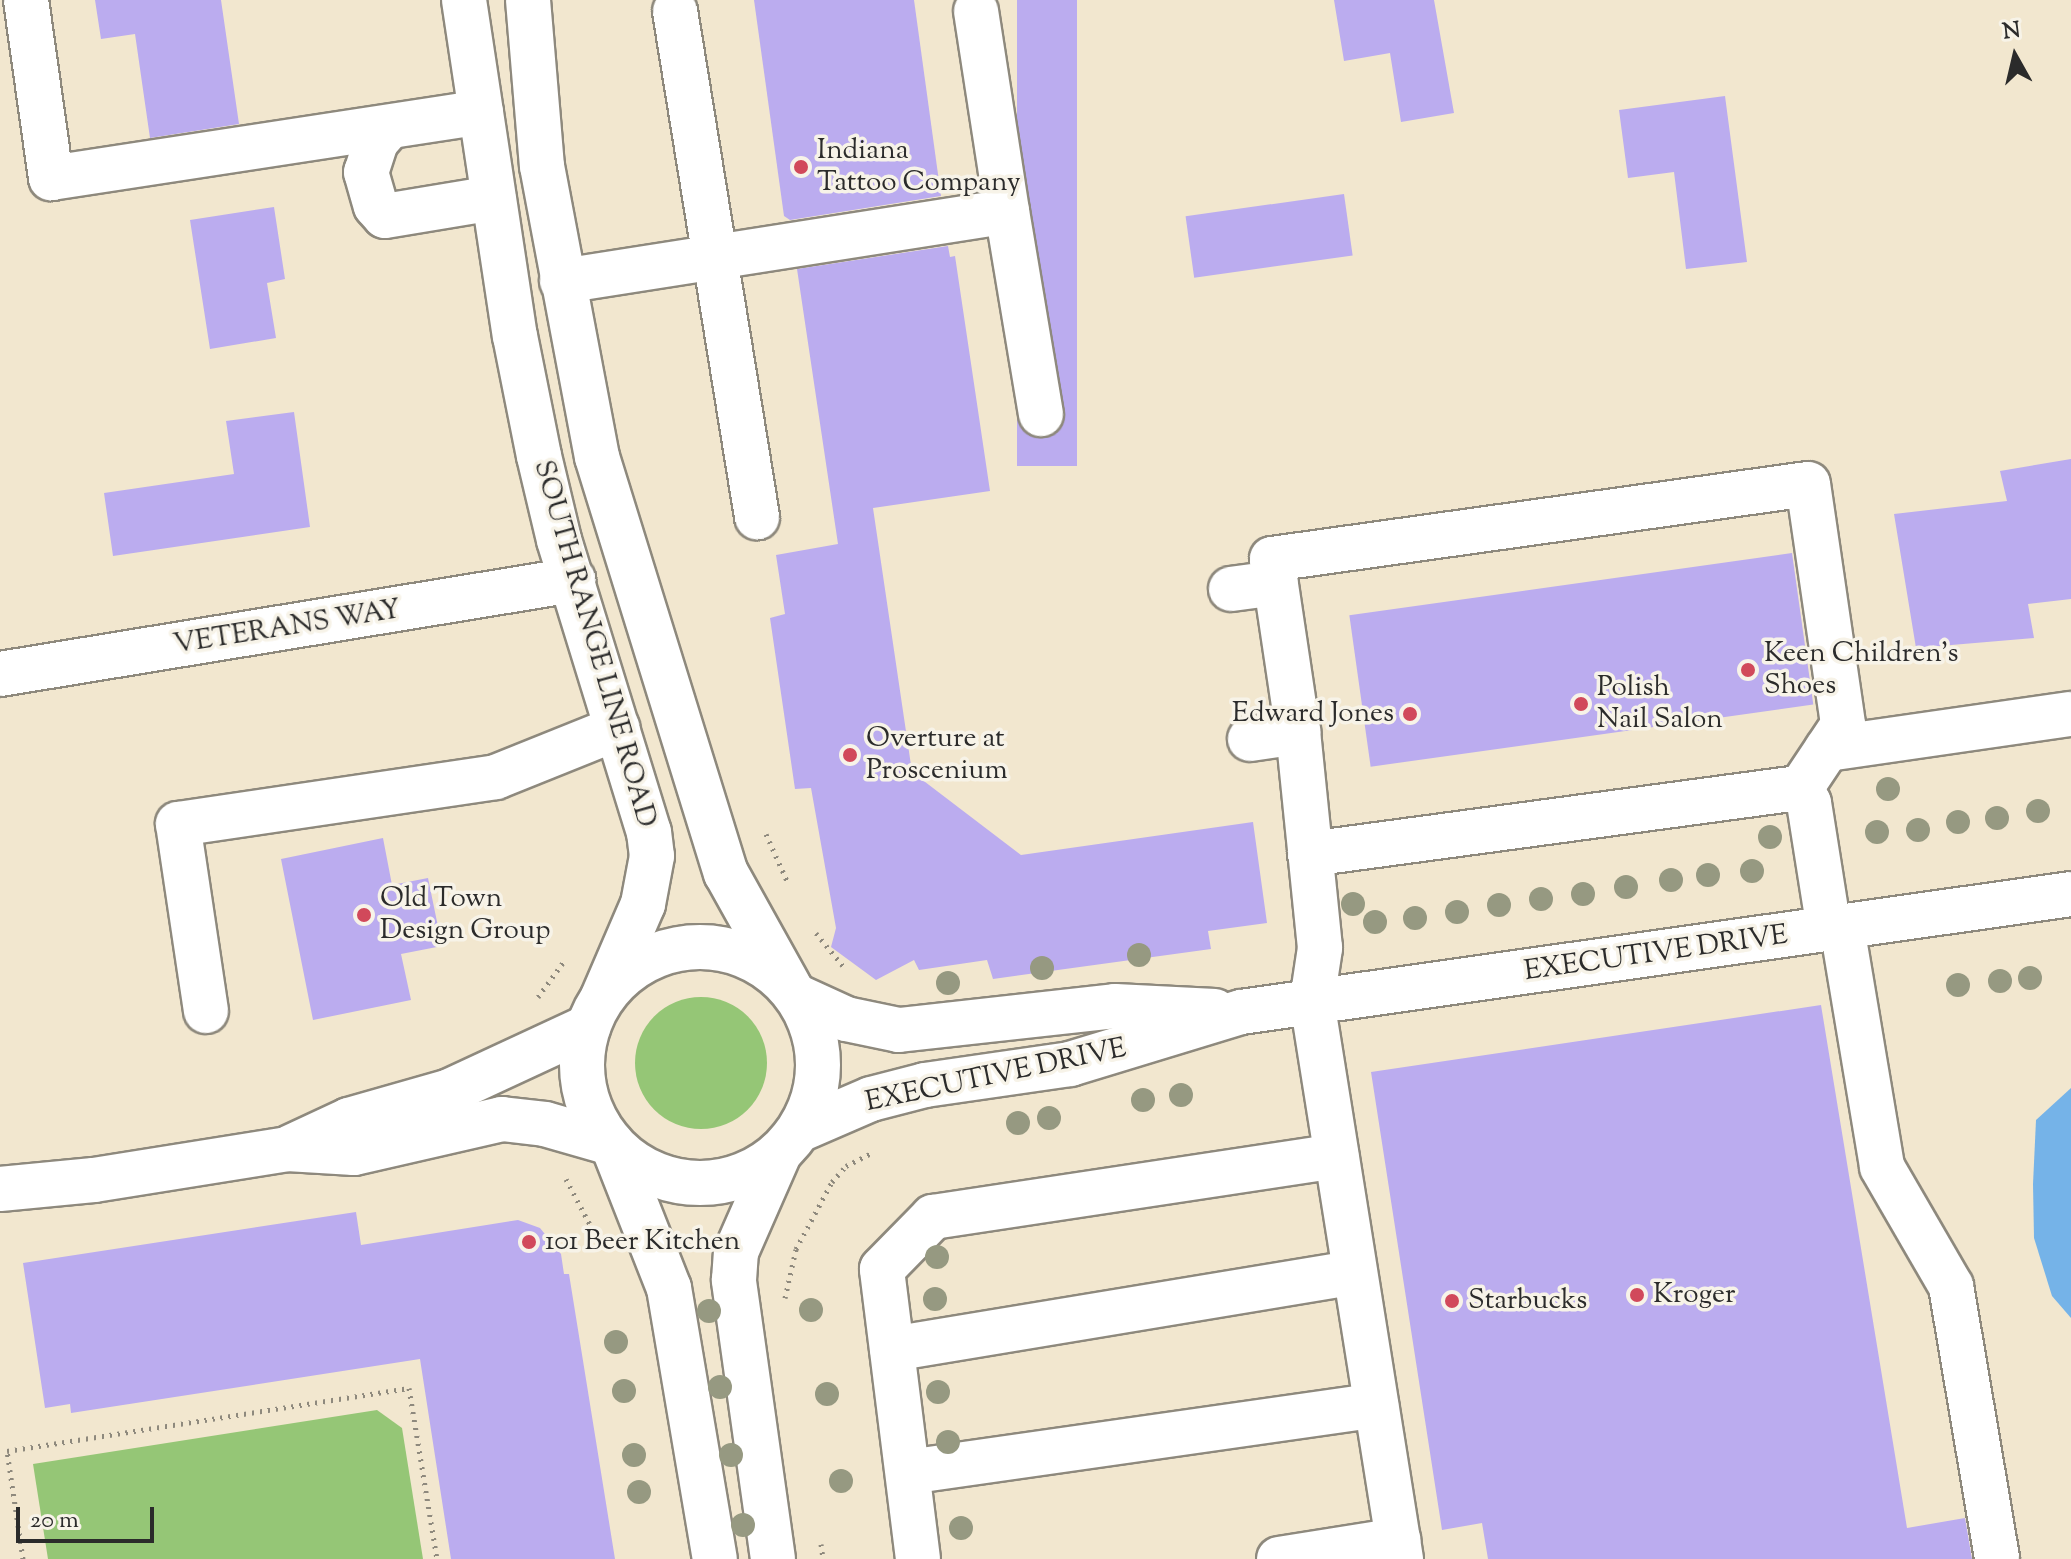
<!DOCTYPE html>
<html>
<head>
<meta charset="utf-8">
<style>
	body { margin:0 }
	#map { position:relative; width:2071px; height:1559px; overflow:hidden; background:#f2e7cf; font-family:"Sorts Mill Goudy",serif }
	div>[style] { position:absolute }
	.green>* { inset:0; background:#95c676 }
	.round { border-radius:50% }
	.water>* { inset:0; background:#75b3e8 }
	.building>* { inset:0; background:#bbacef; transform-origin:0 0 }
	.path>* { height:5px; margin-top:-2.5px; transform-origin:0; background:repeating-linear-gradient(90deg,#8e897d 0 2px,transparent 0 8px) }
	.roads { filter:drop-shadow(2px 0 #8e897d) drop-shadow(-2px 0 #8e897d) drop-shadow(0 2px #8e897d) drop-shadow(0 -2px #8e897d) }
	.minor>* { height:44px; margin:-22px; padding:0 22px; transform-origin:22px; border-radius:22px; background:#fff }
	.major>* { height:44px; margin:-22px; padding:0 22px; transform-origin:22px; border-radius:22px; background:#fff }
	.major>.ring { margin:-22px; padding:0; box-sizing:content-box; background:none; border:44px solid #fff; border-radius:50% }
	.trees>* { width:24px; height:24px; margin:-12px; border-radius:50%; background:#969981 }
	.dots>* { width:22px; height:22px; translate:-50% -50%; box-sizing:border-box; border:4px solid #f7f3e8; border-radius:50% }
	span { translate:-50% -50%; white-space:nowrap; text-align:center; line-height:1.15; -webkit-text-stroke:7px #f7f3e8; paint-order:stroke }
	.poi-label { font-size:28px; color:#2b2b2b }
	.left { translate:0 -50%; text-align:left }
	.right { translate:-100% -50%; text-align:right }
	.street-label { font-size:28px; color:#2b2b2b }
	.north { position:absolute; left:1975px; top:16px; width:80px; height:80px; -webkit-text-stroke:6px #f7f3e8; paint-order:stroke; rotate:352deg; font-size:22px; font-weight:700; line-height:32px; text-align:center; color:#2b2b2b }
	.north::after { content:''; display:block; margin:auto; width:28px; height:36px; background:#2b2b2b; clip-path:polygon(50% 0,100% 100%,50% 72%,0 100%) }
	.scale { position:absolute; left:16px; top:1507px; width:138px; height:36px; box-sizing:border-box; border:4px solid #2b2b2b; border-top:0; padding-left:10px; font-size:24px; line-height:28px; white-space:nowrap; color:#2b2b2b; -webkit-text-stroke:6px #f7f3e8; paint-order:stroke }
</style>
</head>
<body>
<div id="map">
	<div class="green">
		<div class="round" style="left:635px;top:997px;width:132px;height:132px"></div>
		<div style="clip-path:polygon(377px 1410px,402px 1428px,423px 1559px,48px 1559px,33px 1464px)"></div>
	</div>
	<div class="water">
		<div style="clip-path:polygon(2071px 1088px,2071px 1318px,2052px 1296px,2034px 1238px,2033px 1184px,2036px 1120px)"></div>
	</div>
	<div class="building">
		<div style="clip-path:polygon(95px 0,221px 0,239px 124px,150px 138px,135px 34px,101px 39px)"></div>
		<div style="clip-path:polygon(754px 0,914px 0,941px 196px,790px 220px,784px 216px)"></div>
		<div style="left:1017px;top:0;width:60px;height:466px"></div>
		<div style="clip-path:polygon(1334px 0,1434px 0,1454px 113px,1401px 122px,1390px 53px,1344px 61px)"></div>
		<div style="clip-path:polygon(1725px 96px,1747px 262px,1686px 269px,1674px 172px,1628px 178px,1619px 110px)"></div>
		<div style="left:1344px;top:194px;width:62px;height:160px;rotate:82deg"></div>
		<div style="clip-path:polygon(274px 207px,285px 279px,267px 283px,276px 338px,210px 349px,190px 220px)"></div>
		<div style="clip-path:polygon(948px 246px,950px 257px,955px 256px,990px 491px,873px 508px,912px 772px,1021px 855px,1253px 822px,1267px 923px,1208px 931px,1211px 949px,993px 979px,987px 960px,919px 970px,914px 960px,876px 980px,831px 947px,836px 928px,811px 788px,795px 789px,770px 618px,785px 614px,776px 555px,838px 544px,797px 269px)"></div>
		<div style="clip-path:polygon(294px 412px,310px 527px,113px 556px,104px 493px,234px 474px,226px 421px)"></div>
		<div style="clip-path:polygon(2071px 459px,2071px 599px,2028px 604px,2034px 638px,1916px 648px,1894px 514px,2007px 501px,2000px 471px)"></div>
		<div style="left:1792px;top:553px;width:153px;height:447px;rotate:82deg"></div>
		<div style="clip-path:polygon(383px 838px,392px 885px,428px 878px,442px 946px,401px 954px,411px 1000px,313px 1020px,281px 859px)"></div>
		<div style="clip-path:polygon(1821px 1005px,1907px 1528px,1965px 1518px,1972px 1559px,1488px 1559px,1482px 1523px,1442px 1530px,1371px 1072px)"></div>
		<div style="clip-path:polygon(356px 1212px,361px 1245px,518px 1220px,540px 1228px,561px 1254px,564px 1274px,569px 1274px,615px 1559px,451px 1559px,420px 1359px,71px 1413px,70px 1404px,45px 1408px,23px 1263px)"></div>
	</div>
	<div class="path">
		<div style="left:766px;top:834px;width:54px;rotate:65.8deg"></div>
		<div style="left:816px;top:933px;width:43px;rotate:50.7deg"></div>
		<div style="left:538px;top:997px;width:46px;rotate:-53.9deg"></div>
		<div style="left:566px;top:1179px;width:62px;rotate:62.2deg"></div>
		<div style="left:785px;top:1298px;width:50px;rotate:-77.3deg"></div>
		<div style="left:796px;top:1249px;width:76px;rotate:-61.8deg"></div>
		<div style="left:832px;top:1182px;width:21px;rotate:-49deg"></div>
		<div style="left:846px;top:1166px;width:30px;rotate:-27deg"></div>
		<div style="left:821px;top:1544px;width:15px;rotate:82deg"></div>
		<div style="left:23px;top:1559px;width:109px;rotate:-98.4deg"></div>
		<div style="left:7px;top:1451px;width:407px;rotate:-8.9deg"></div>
		<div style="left:409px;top:1388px;width:173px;rotate:80.7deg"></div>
	</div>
	<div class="roads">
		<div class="minor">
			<div style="left:26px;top:0;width:180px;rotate:82deg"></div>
			<div style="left:51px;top:178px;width:435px;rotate:-8.7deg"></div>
			<div style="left:675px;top:11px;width:513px;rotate:80.79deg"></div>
			<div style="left:976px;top:11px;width:202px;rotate:81.2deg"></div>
			<div style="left:388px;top:128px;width:18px;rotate:131deg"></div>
			<div style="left:376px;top:142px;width:32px;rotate:108deg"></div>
			<div style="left:366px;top:172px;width:35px;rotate:74deg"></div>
			<div style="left:376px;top:206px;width:13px;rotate:48deg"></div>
			<div style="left:385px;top:216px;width:110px;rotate:-9.4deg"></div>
			<div style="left:562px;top:281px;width:450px;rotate:-8.9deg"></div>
			<div style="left:1007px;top:211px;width:206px;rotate:80.5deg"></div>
			<div style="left:1231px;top:589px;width:45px;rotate:-7.6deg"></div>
			<div style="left:0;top:674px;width:581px;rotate:-9.32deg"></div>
			<div style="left:1250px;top:739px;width:49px;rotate:-8.3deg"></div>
			<div style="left:1827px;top:749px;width:246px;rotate:-8.2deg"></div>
			<div style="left:1310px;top:854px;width:495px;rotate:-7.7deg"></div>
			<div style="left:1842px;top:927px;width:243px;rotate:80.5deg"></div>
			<div style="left:1882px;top:1167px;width:138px;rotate:59.9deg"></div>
			<div style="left:1951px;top:1286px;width:277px;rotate:80.4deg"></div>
			<div style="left:798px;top:997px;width:53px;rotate:24.6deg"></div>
			<div style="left:846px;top:1019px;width:54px;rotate:11.7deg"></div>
			<div style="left:899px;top:1030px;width:217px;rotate:-6.3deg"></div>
			<div style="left:1115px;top:1006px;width:100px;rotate:2.9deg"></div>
			<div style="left:206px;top:1011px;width:189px;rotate:-98.5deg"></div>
			<div style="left:178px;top:824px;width:321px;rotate:-8.4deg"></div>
			<div style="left:496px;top:777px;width:131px;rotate:-21.9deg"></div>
			<div style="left:799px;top:1130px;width:78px;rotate:-23.3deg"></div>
			<div style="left:871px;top:1099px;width:56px;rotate:-14.5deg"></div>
			<div style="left:925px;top:1085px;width:147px;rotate:-8.2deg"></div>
			<div style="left:1070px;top:1064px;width:179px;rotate:-16.9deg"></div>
			<div style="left:1241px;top:1012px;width:838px;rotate:-8.09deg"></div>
			<div style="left:291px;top:1147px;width:64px;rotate:-25deg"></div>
			<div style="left:349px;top:1120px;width:105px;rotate:-16deg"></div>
			<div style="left:450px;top:1091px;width:152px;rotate:-24.9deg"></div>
			<div style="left:0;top:1189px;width:94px;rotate:-5.5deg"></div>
			<div style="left:94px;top:1180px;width:195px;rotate:-9.1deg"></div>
			<div style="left:287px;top:1149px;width:67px;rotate:3.4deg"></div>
			<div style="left:354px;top:1153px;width:152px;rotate:-12.9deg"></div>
			<div style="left:502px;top:1119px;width:43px;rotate:6.6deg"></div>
			<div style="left:545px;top:1124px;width:69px;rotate:16.1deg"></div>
			<div style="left:892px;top:1349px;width:469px;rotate:-9.4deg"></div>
			<div style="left:908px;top:1472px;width:473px;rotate:-8.1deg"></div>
			<div style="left:918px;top:1559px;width:292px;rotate:-97.1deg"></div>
			<div style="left:882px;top:1269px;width:73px;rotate:-45.6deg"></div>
			<div style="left:933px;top:1217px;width:408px;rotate:-8.6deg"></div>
			<div style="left:1279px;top:1559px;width:121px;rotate:-9.1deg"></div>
			<div style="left:1401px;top:1559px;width:565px;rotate:-99.06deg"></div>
			<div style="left:1312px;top:1001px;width:54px;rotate:-81.4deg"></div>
			<div style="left:1320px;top:948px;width:217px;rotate:-95.8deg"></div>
			<div style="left:1298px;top:732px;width:175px;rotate:-98.5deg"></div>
			<div style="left:1272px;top:559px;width:541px;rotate:-7.97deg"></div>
			<div style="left:1808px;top:484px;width:244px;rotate:81.7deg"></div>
			<div style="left:1843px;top:725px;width:76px;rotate:123.7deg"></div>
			<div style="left:1801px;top:788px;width:17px;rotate:62deg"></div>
			<div style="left:1809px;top:803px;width:128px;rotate:81deg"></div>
		</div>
		<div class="major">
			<div style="left:464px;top:0;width:340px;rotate:81.4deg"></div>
			<div style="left:515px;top:336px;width:122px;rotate:78.7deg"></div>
			<div style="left:539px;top:456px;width:86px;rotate:76.6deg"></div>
			<div style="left:559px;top:540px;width:306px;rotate:72.9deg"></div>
			<div style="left:649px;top:832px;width:24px;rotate:83deg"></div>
			<div style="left:652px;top:856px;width:49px;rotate:100.6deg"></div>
			<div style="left:643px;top:904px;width:101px;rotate:113.3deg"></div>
			<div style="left:528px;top:0;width:167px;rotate:85.2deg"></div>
			<div style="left:542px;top:166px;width:296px;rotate:79.3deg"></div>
			<div style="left:597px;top:457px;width:436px;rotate:72.8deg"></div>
			<div style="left:726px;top:873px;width:129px;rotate:60.9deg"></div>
			<div class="ring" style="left:582px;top:947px;width:192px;height:192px"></div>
			<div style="left:613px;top:1146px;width:153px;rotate:68.5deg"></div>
			<div style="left:669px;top:1288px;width:275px;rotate:80.4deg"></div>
			<div style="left:773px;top:1559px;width:282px;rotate:-98deg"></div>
			<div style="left:734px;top:1280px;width:28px;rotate:-86deg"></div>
			<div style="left:736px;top:1252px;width:107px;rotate:-66.3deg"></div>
		</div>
	</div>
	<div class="trees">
		<div style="left:1888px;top:789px"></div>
		<div style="left:2038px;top:811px"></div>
		<div style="left:1997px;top:818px"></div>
		<div style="left:1958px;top:822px"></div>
		<div style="left:1918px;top:830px"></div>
		<div style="left:1877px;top:832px"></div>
		<div style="left:1770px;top:837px"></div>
		<div style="left:1752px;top:871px"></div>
		<div style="left:1708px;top:875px"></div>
		<div style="left:1671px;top:880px"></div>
		<div style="left:1626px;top:887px"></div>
		<div style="left:1583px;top:894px"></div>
		<div style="left:1541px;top:899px"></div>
		<div style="left:1353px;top:904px"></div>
		<div style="left:1499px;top:905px"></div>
		<div style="left:1457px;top:912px"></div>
		<div style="left:1415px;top:918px"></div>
		<div style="left:1375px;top:922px"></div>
		<div style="left:1139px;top:955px"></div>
		<div style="left:1042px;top:968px"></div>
		<div style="left:2030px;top:978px"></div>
		<div style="left:2000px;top:981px"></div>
		<div style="left:948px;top:983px"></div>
		<div style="left:1958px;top:985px"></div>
		<div style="left:1181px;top:1095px"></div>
		<div style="left:1143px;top:1100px"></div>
		<div style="left:1049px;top:1118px"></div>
		<div style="left:1018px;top:1123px"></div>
		<div style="left:937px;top:1257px"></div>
		<div style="left:935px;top:1299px"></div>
		<div style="left:811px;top:1310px"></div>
		<div style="left:709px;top:1311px"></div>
		<div style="left:616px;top:1342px"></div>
		<div style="left:720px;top:1387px"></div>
		<div style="left:624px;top:1391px"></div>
		<div style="left:938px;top:1392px"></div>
		<div style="left:827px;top:1394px"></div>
		<div style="left:948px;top:1442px"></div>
		<div style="left:634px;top:1455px"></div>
		<div style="left:731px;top:1455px"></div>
		<div style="left:841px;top:1481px"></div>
		<div style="left:639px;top:1492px"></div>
		<div style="left:743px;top:1525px"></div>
		<div style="left:961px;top:1528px"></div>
	</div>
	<div class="dots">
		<div style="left:801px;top:167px;background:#d1495b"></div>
		<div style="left:1748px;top:670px;background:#d1495b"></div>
		<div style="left:1581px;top:704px;background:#d1495b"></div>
		<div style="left:1410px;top:714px;background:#d1495b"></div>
		<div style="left:850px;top:755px;background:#d1495b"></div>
		<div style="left:364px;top:915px;background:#d1495b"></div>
		<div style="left:529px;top:1242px;background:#d1495b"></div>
		<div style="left:1637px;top:1295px;background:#d1495b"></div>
		<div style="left:1452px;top:1301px;background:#d1495b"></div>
	</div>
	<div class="poi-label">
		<span class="left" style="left:817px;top:167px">Indiana<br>Tattoo Company</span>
		<span class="left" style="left:1764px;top:670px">Keen Children's<br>Shoes</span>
		<span class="left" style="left:1597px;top:704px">Polish<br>Nail Salon</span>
		<span class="right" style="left:1394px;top:714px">Edward Jones</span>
		<span class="left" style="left:866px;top:755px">Overture at<br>Proscenium</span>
		<span class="left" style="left:380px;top:915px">Old Town<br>Design Group</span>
		<span class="left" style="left:545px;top:1242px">101 Beer Kitchen</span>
		<span class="left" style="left:1653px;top:1295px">Kroger</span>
		<span class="left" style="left:1468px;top:1301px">Starbucks</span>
	</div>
	<div class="street-label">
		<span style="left:287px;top:628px;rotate:-9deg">VETERANS WAY</span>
		<span style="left:594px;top:644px;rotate:74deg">SOUTH RANGE LINE ROAD</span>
		<span style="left:1656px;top:954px;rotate:-8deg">EXECUTIVE DRIVE</span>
		<span style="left:996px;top:1076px;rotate:-12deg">EXECUTIVE DRIVE</span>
	</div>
	<div class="north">N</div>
	<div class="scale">20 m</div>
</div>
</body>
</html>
